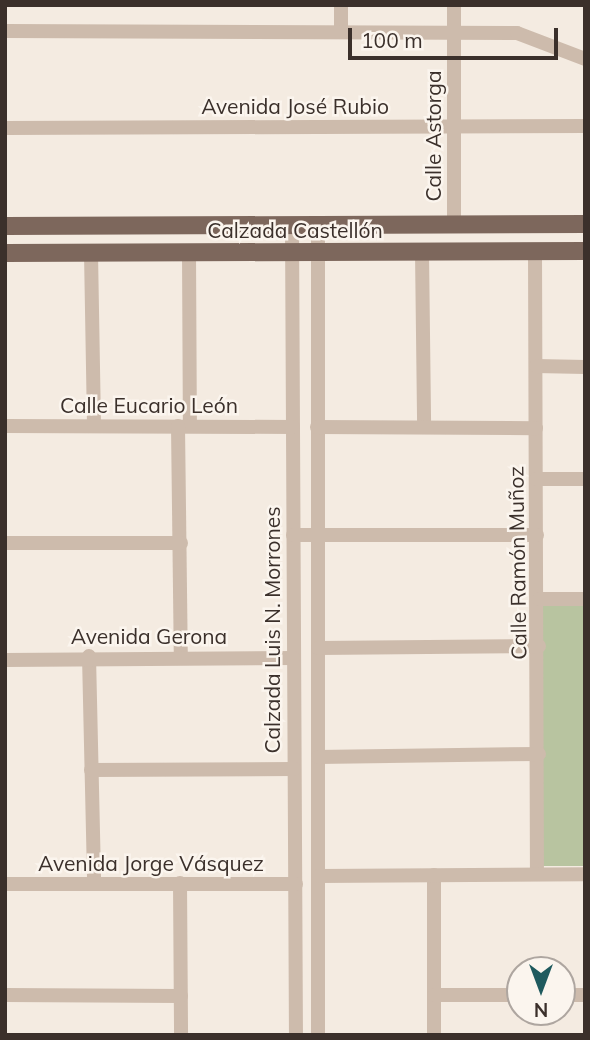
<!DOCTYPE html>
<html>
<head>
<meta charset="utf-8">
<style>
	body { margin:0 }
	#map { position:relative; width:590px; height:1040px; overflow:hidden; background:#f4ebe1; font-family:Mulish,sans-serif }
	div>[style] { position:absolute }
	.green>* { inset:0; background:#b8c4a0; transform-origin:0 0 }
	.minor>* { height:14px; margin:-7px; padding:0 7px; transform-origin:7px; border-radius:7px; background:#cdbbac }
	.major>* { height:18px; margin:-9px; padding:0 9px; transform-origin:9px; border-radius:9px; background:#7d675c }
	span { translate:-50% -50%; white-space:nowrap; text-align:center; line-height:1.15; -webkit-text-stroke:5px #fbf5ee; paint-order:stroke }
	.street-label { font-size:21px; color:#3b302b }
	.frame { position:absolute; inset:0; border:7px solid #3b302b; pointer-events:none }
	.north { position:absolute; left:506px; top:956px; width:70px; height:70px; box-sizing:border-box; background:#fbf5ee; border:2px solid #aea6a0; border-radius:50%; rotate:180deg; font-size:19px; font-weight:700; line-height:28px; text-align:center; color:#3b302b }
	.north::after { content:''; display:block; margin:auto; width:24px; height:32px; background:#1f5a5e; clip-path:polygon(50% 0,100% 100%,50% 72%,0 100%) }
	.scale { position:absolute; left:348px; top:28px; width:210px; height:32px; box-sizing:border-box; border:4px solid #3b302b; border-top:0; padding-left:9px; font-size:21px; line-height:24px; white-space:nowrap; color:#3b302b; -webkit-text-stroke:5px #fbf5ee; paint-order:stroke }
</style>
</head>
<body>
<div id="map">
	<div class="green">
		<div style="left:585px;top:604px;width:262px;height:46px;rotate:90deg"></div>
	</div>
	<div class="minor">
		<div style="left:341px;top:5px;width:25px;rotate:90deg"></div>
		<div style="left:5px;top:31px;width:512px;rotate:0.22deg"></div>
		<div style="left:517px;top:33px;width:73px;rotate:20.9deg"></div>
		<div style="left:5px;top:128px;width:580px;rotate:-0.2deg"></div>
		<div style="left:454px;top:225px;width:220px;rotate:-90deg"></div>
		<div style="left:292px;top:226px;width:809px;rotate:89.72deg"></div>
		<div style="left:318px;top:226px;width:809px;rotate:90deg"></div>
		<div style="left:535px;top:251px;width:623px;rotate:89.82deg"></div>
		<div style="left:422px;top:252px;width:175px;rotate:89.3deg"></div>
		<div style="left:91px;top:253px;width:173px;rotate:89deg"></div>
		<div style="left:189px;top:253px;width:173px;rotate:89.7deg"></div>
		<div style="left:536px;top:366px;width:49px;rotate:1.2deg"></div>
		<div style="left:5px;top:426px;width:288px;rotate:0.2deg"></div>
		<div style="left:178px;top:426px;width:230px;rotate:89.3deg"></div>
		<div style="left:317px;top:427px;width:219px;rotate:0.3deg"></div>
		<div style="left:536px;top:479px;width:49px"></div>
		<div style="left:293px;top:535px;width:244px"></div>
		<div style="left:5px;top:543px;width:176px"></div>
		<div style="left:539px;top:599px;width:46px"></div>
		<div style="left:318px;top:648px;width:221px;rotate:-0.5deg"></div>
		<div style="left:89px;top:656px;width:227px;rotate:88.7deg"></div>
		<div style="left:5px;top:660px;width:288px;rotate:-0.4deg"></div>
		<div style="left:318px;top:757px;width:221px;rotate:-0.8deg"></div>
		<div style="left:91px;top:770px;width:203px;rotate:-0.3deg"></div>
		<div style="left:434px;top:875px;width:160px;rotate:90deg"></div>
		<div style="left:319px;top:876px;width:266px;rotate:-0.4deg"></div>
		<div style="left:180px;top:883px;width:152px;rotate:89.6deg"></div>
		<div style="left:5px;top:884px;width:291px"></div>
		<div style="left:5px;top:995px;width:176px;rotate:0.3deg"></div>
		<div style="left:434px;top:995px;width:86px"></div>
		<div style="left:562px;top:995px;width:23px"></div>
	</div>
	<div class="major">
		<div style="left:5px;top:226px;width:580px;rotate:-0.2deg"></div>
		<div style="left:5px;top:253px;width:580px;rotate:-0.2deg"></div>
	</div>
	<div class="street-label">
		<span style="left:295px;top:106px">Avenida José Rubio</span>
		<span style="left:433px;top:136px;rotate:-90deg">Calle Astorga</span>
		<span style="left:295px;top:230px">Calzada Castellón</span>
		<span style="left:149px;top:405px">Calle Eucario León</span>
		<span style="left:517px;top:563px;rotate:-91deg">Calle Ramón Muñoz</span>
		<span style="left:272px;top:630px;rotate:-90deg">Calzada Luis N. Morrones</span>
		<span style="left:149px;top:636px">Avenida Gerona</span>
		<span style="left:151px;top:863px">Avenida Jorge Vásquez</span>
	</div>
	<div class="frame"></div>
	<div class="north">N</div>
	<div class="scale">100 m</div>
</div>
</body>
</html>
